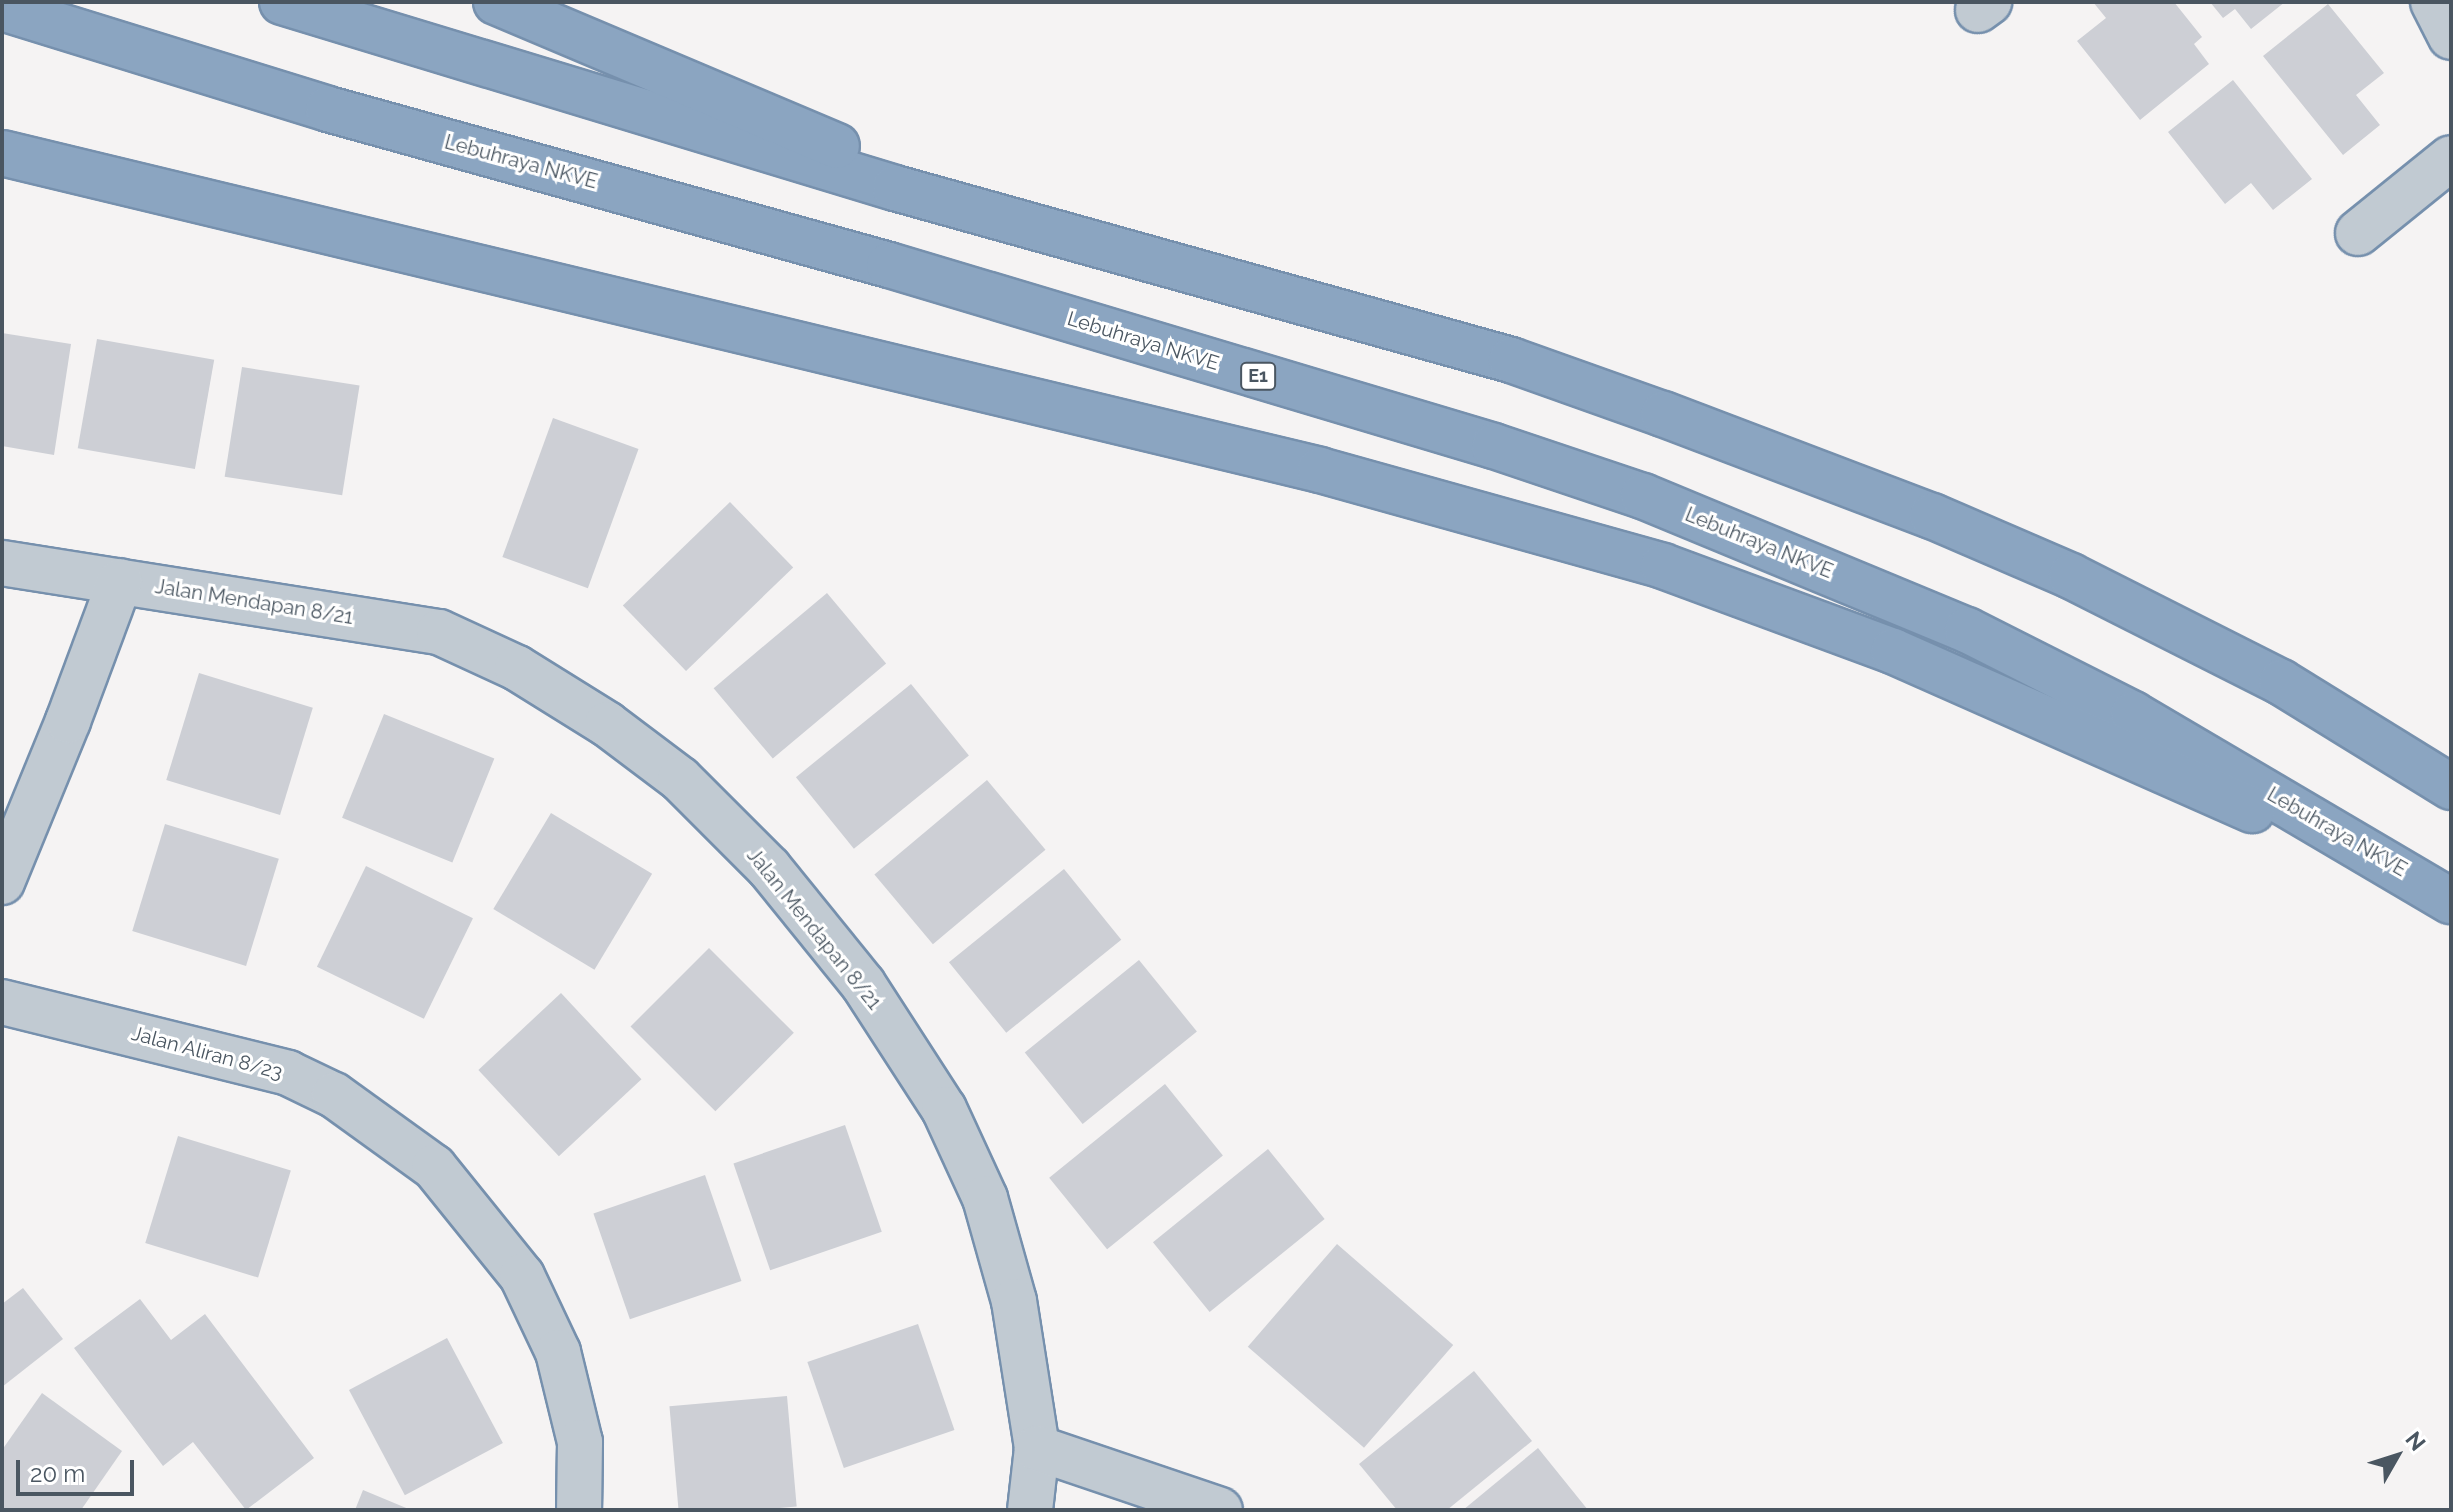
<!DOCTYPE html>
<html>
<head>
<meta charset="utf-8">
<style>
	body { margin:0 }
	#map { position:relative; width:2453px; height:1512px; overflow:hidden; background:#f5f3f3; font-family:Raleway,sans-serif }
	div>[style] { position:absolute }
	.building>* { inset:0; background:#cdcfd5; transform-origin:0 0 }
	.roads { filter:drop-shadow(2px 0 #7690ad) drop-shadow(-2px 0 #7690ad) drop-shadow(0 2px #7690ad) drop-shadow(0 -2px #7690ad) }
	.minor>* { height:44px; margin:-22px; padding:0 22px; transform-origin:22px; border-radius:22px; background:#c1cad2 }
	.motorway>* { height:44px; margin:-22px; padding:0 22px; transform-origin:22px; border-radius:22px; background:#8ba5c1 }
	span { translate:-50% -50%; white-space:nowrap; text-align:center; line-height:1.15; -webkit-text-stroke:6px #fff; paint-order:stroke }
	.shield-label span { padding:2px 6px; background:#fff; border:2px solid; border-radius:6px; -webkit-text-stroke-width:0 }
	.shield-label { font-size:18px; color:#4a5661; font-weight:700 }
	.street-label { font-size:20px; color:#4a5661 }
	.frame { position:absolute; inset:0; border:4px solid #4a5661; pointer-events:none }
	.north { position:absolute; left:2357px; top:1416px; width:80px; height:80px; -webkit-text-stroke:6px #fff; paint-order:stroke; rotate:51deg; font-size:22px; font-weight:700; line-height:32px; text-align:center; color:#4a5661 }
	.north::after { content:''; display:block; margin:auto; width:28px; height:36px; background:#4a5661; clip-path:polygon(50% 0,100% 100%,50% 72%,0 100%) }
	.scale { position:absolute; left:16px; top:1460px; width:118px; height:36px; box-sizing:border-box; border:4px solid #4a5661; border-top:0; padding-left:10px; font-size:24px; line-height:28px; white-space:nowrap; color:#4a5661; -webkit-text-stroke:6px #fff; paint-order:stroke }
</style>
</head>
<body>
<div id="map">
	<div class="building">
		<div style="clip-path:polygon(2093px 2px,2174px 2px,2202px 37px,2194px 44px,2209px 64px,2140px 120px,2077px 41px,2106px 18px)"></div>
		<div style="clip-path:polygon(2210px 2px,2285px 2px,2251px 29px,2235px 9px,2223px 18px)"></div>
		<div style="clip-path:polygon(2328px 4px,2384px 73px,2356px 95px,2380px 125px,2343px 155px,2263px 56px)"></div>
		<div style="clip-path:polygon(2233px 80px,2312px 179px,2273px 210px,2251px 183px,2225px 204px,2168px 132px)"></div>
		<div style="clip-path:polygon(2px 333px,71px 344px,54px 455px,2px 446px)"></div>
		<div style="left:97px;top:339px;width:119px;height:111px;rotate:10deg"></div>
		<div style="left:242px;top:367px;width:119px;height:111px;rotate:9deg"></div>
		<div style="left:553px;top:418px;width:91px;height:148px;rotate:20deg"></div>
		<div style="left:730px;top:502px;width:91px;height:149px;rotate:46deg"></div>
		<div style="left:827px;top:593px;width:92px;height:148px;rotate:50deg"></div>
		<div style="left:199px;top:673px;width:119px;height:112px;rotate:17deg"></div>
		<div style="left:911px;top:684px;width:92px;height:148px;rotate:51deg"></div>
		<div style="left:384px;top:714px;width:119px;height:112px;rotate:22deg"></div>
		<div style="left:987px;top:780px;width:91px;height:147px;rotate:50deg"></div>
		<div style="left:551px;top:813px;width:118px;height:112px;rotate:31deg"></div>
		<div style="left:165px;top:824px;width:119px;height:112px;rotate:17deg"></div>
		<div style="left:366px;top:866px;width:119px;height:112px;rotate:26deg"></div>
		<div style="left:1064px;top:869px;width:91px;height:148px;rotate:51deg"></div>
		<div style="left:709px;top:948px;width:120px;height:111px;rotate:45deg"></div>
		<div style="left:1139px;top:960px;width:92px;height:147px;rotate:51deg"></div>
		<div style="left:561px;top:993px;width:118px;height:113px;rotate:47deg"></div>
		<div style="left:1165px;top:1084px;width:92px;height:149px;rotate:51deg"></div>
		<div style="left:845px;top:1125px;width:113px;height:118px;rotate:71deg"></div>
		<div style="left:178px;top:1136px;width:118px;height:112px;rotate:17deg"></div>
		<div style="left:1268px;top:1149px;width:90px;height:148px;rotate:51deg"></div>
		<div style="left:705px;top:1175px;width:112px;height:118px;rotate:71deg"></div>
		<div style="left:1337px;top:1244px;width:154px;height:136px;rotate:41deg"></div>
		<div style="clip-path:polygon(23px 1288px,63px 1339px,2px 1387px,2px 1304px)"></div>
		<div style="clip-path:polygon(140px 1299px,171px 1340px,205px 1314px,314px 1458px,246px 1510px,193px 1442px,163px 1466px,74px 1348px)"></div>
		<div style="left:918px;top:1324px;width:112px;height:117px;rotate:71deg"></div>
		<div style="left:447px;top:1338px;width:119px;height:111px;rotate:62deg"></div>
		<div style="clip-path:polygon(1474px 1371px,1532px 1441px,1447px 1510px,1397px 1510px,1359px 1464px)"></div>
		<div style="clip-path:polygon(42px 1393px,122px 1451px,81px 1510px,2px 1510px,2px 1450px)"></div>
		<div style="left:787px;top:1396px;width:111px;height:118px;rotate:85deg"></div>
		<div style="clip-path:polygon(1538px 1448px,1588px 1510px,1463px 1510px)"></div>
		<div style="clip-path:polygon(363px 1490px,411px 1510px,355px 1510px)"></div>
	</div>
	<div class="roads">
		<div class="minor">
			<div style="left:2433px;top:2px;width:39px;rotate:63deg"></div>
			<div style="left:1978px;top:10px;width:14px;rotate:-36deg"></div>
			<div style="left:2358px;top:233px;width:119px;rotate:-38.9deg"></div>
			<div style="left:2px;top:563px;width:442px;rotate:9deg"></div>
			<div style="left:439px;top:632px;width:86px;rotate:24.8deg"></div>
			<div style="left:517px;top:668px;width:106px;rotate:31.9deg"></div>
			<div style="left:607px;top:724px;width:91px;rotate:37deg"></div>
			<div style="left:680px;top:779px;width:126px;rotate:45deg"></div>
			<div style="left:769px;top:868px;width:149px;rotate:51deg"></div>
			<div style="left:863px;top:984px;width:149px;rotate:57.1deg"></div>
			<div style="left:944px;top:1109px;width:98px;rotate:65.3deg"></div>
			<div style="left:985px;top:1198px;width:107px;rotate:74.3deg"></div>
			<div style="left:1014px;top:1301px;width:149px;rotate:81.1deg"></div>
			<div style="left:1037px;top:1448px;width:62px;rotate:96.4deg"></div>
			<div style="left:2px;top:882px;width:174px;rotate:-67.7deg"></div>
			<div style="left:68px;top:721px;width:149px;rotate:-69.6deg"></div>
			<div style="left:2px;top:1002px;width:295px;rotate:13.9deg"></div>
			<div style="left:288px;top:1073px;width:51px;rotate:25.6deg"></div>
			<div style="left:334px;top:1095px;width:123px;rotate:35.8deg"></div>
			<div style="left:434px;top:1167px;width:140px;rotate:51.1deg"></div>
			<div style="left:522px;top:1276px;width:84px;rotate:64.7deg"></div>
			<div style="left:558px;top:1352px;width:93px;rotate:76.3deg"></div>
			<div style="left:580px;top:1442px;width:68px;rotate:90.8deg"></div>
			<div style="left:1037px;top:1448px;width:193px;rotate:18.7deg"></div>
		</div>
		<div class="motorway">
			<div style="left:282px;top:2px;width:641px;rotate:16.88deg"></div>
			<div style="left:895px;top:188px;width:640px;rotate:15.6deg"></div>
			<div style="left:1511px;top:360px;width:161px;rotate:19.6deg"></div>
			<div style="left:1663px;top:414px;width:288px;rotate:20.8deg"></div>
			<div style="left:1932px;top:516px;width:151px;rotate:23.3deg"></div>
			<div style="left:2071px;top:576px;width:235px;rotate:26.8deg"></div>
			<div style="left:2281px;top:682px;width:200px;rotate:31.7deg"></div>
			<div style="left:496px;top:2px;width:370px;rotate:22.9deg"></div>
			<div style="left:2px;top:8px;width:341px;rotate:17.2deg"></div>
			<div style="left:328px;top:109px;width:582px;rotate:15.54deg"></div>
			<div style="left:889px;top:265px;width:631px;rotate:16.66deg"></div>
			<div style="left:1494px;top:446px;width:157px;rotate:18.6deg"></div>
			<div style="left:1643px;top:496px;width:351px;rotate:22.5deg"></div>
			<div style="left:1967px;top:630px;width:186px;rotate:26.8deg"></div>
			<div style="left:2133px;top:714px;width:369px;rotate:30.5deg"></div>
			<div style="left:2px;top:153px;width:1356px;rotate:13.52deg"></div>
			<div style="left:1320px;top:470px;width:356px;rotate:15.6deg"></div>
			<div style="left:1663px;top:566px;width:245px;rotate:20.3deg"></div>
			<div style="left:1893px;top:651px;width:393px;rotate:23.9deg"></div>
		</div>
	</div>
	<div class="shield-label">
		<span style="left:1258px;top:376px">E1</span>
	</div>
	<div class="street-label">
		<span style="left:521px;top:162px;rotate:15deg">Lebuhraya NKVE</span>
		<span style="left:1143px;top:341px;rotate:17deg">Lebuhraya NKVE</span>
		<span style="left:1759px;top:543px;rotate:22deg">Lebuhraya NKVE</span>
		<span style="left:254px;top:602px;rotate:9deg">Jalan Mendapan 8/21</span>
		<span style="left:2337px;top:832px;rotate:30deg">Lebuhraya NKVE</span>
		<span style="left:814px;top:929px;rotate:51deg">Jalan Mendapan 8/21</span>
		<span style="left:207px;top:1053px;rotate:15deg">Jalan Aliran 8/23</span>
	</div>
	<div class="frame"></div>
	<div class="north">N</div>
	<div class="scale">20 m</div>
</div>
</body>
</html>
